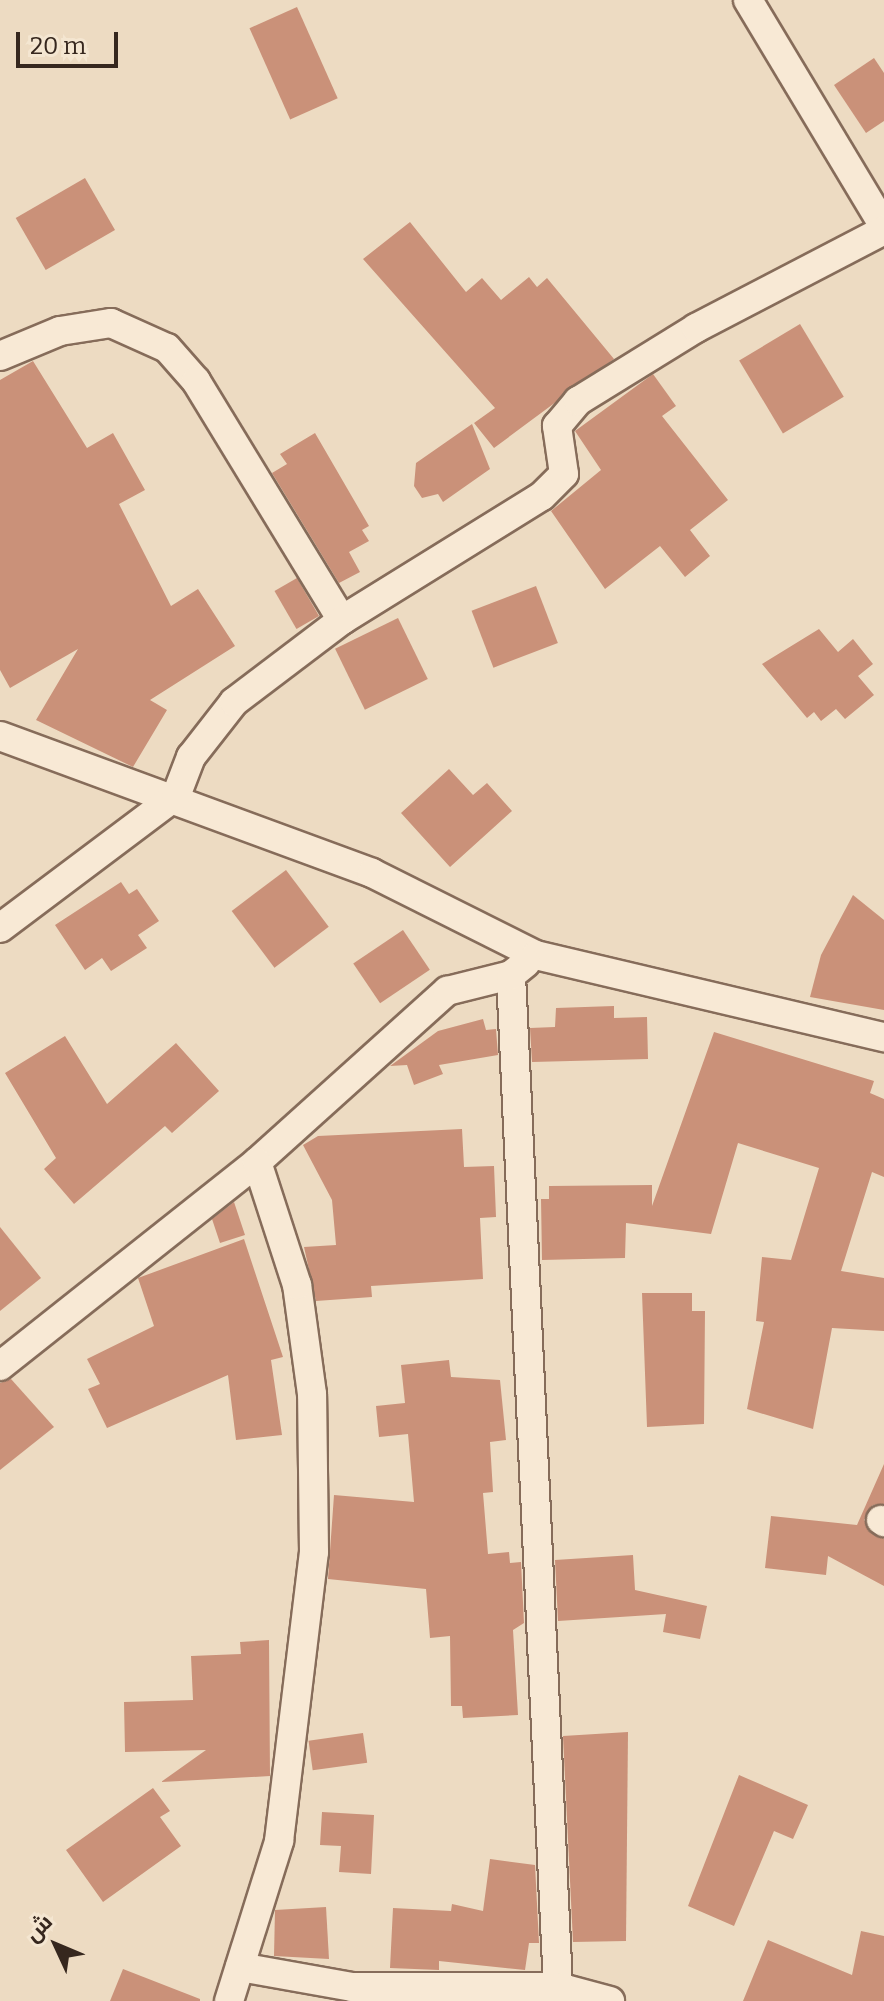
<!DOCTYPE html>
<html>
<head>
<meta charset="utf-8">
<style>
	body { margin:0 }
	#map { position:relative; width:884px; height:2001px; overflow:hidden; background:#eddbc2; font-family:Bitter,Cairo,serif }
	div>[style] { position:absolute }
	.building>* { inset:0; background:#ca9179; transform-origin:0 0 }
	.roads { filter:drop-shadow(2px 0 #866c5a) drop-shadow(-2px 0 #866c5a) drop-shadow(0 2px #866c5a) drop-shadow(0 -2px #866c5a) }
	.street>* { height:28px; margin:-14px; padding:0 14px; transform-origin:14px; border-radius:14px; background:#f8e9d5 }
	span { translate:-50% -50%; white-space:nowrap; text-align:center; line-height:1.15; -webkit-text-stroke:6px #f4e6d1; paint-order:stroke }
	.north { position:absolute; left:16px; top:1905px; width:80px; height:80px; -webkit-text-stroke:6px #f4e6d1; paint-order:stroke; rotate:314deg; font-size:22px; font-weight:700; line-height:32px; text-align:center; color:#36271e }
	.north::after { content:''; display:block; margin:auto; width:28px; height:36px; background:#36271e; clip-path:polygon(50% 0,100% 100%,50% 72%,0 100%) }
	.scale { position:absolute; left:16px; top:32px; width:102px; height:36px; box-sizing:border-box; border:4px solid #36271e; border-top:0; padding-left:10px; font-size:24px; line-height:28px; white-space:nowrap; color:#36271e; -webkit-text-stroke:6px #f4e6d1; paint-order:stroke }
</style>
</head>
<body>
<div id="map">
	<div class="building">
		<div style="left:297px;top:7px;width:100px;height:52px;rotate:66deg"></div>
		<div style="clip-path:polygon(874px 58px,884px 73px,884px 121px,866px 133px,834px 85px)"></div>
		<div style="left:85px;top:178px;width:60px;height:80px;rotate:60deg"></div>
		<div style="clip-path:polygon(410px 222px,466px 292px,482px 278px,501px 300px,529px 277px,537px 287px,547px 278px,614px 359px,494px 448px,474px 423px,495px 408px,363px 259px)"></div>
		<div style="left:800px;top:324px;width:85px;height:71px;rotate:59deg"></div>
		<div style="clip-path:polygon(33px 361px,87px 448px,113px 433px,145px 490px,119px 504px,171px 606px,198px 589px,235px 646px,150px 700px,167px 710px,133px 767px,36px 720px,78px 649px,10px 688px,0 670px,0 380px)"></div>
		<div style="clip-path:polygon(653px 374px,676px 406px,662px 416px,728px 500px,690px 530px,710px 556px,685px 577px,660px 546px,605px 589px,551px 511px,601px 470px,575px 431px)"></div>
		<div style="clip-path:polygon(472px 424px,490px 469px,443px 502px,438px 494px,422px 498px,414px 486px,416px 463px)"></div>
		<div style="clip-path:polygon(315px 433px,369px 526px,362px 530px,369px 541px,349px 552px,360px 572px,339px 583px,272px 473px,287px 464px,280px 454px)"></div>
		<div style="left:297px;top:578px;width:44px;height:26px;rotate:60deg"></div>
		<div style="left:536px;top:586px;width:61px;height:69px;rotate:69deg"></div>
		<div style="left:398px;top:618px;width:68px;height:70px;rotate:64deg"></div>
		<div style="clip-path:polygon(819px 629px,838px 652px,853px 639px,873px 664px,858px 676px,874px 695px,845px 719px,836px 709px,821px 721px,814px 712px,807px 718px,762px 664px)"></div>
		<div style="clip-path:polygon(449px 769px,473px 795px,487px 783px,512px 811px,450px 867px,401px 813px)"></div>
		<div style="left:286px;top:870px;width:71px;height:68px;rotate:53deg"></div>
		<div style="clip-path:polygon(121px 882px,129px 894px,137px 889px,159px 921px,138px 935px,147px 948px,111px 971px,102px 958px,85px 970px,55px 925px)"></div>
		<div style="clip-path:polygon(853px 895px,884px 920px,884px 1010px,810px 997px,821px 955px)"></div>
		<div style="left:403px;top:930px;width:48px;height:60px;rotate:56deg"></div>
		<div style="clip-path:polygon(614px 1006px,614px 1018px,647px 1017px,648px 1059px,532px 1062px,530px 1028px,555px 1027px,556px 1008px)"></div>
		<div style="clip-path:polygon(483px 1019px,486px 1030px,496px 1029px,498px 1055px,439px 1065px,443px 1074px,414px 1085px,407px 1065px,390px 1066px,438px 1031px)"></div>
		<div style="clip-path:polygon(714px 1032px,874px 1081px,870px 1093px,884px 1099px,884px 1177px,872px 1172px,841px 1271px,884px 1278px,884px 1331px,832px 1328px,813px 1429px,747px 1409px,764px 1322px,756px 1321px,762px 1257px,791px 1260px,819px 1168px,738px 1143px,711px 1234px,626px 1223px,625px 1258px,542px 1260px,541px 1199px,549px 1199px,549px 1186px,652px 1185px,652px 1206px)"></div>
		<div style="clip-path:polygon(65px 1036px,107px 1104px,176px 1043px,219px 1091px,172px 1133px,165px 1126px,74px 1204px,44px 1169px,56px 1158px,5px 1073px)"></div>
		<div style="clip-path:polygon(462px 1129px,464px 1167px,494px 1166px,496px 1217px,480px 1218px,483px 1279px,371px 1286px,372px 1297px,316px 1301px,304px 1247px,336px 1245px,332px 1200px,303px 1145px,318px 1136px)"></div>
		<div style="clip-path:polygon(234px 1202px,245px 1235px,220px 1243px,212px 1219px)"></div>
		<div style="clip-path:polygon(0 1227px,41px 1278px,0 1311px)"></div>
		<div style="clip-path:polygon(244px 1239px,283px 1357px,271px 1360px,282px 1435px,236px 1440px,228px 1375px,107px 1428px,88px 1389px,100px 1384px,87px 1359px,154px 1326px,138px 1278px)"></div>
		<div style="clip-path:polygon(642px 1293px,692px 1293px,692px 1311px,705px 1311px,704px 1424px,647px 1427px)"></div>
		<div style="clip-path:polygon(449px 1360px,451px 1377px,500px 1380px,506px 1440px,490px 1442px,493px 1492px,483px 1493px,488px 1554px,509px 1552px,510px 1563px,521px 1562px,524px 1623px,513px 1630px,518px 1715px,463px 1718px,462px 1706px,451px 1706px,450px 1636px,430px 1638px,426px 1589px,328px 1579px,334px 1495px,414px 1502px,408px 1434px,379px 1437px,376px 1406px,405px 1403px,401px 1365px)"></div>
		<div style="clip-path:polygon(11px 1379px,54px 1427px,0 1470px,0 1383px)"></div>
		<div style="clip-path:polygon(884px 1464px,884px 1504px,873px 1505px,864px 1520px,884px 1539px,884px 1586px,828px 1556px,826px 1575px,765px 1568px,771px 1516px,857px 1525px)"></div>
		<div style="clip-path:polygon(633px 1555px,635px 1590px,707px 1606px,700px 1639px,663px 1632px,666px 1614px,558px 1621px,555px 1560px)"></div>
		<div style="clip-path:polygon(269px 1640px,270px 1776px,161px 1782px,206px 1750px,125px 1752px,124px 1702px,193px 1700px,191px 1656px,241px 1654px,240px 1642px)"></div>
		<div style="clip-path:polygon(628px 1732px,626px 1941px,573px 1942px,563px 1736px)"></div>
		<div style="left:363px;top:1733px;width:30px;height:55px;rotate:82deg"></div>
		<div style="clip-path:polygon(739px 1775px,808px 1805px,793px 1839px,774px 1831px,734px 1926px,688px 1906px)"></div>
		<div style="clip-path:polygon(153px 1788px,170px 1811px,160px 1817px,181px 1846px,103px 1902px,66px 1850px)"></div>
		<div style="clip-path:polygon(322px 1812px,374px 1815px,371px 1874px,339px 1872px,341px 1846px,320px 1845px)"></div>
		<div style="clip-path:polygon(490px 1859px,535px 1865px,539px 1943px,529px 1943px,525px 1970px,439px 1961px,439px 1970px,390px 1968px,393px 1908px,451px 1911px,452px 1904px,483px 1911px)"></div>
		<div style="clip-path:polygon(326px 1907px,329px 1959px,274px 1956px,275px 1910px)"></div>
		<div style="clip-path:polygon(861px 1931px,884px 1936px,884px 2001px,743px 2001px,768px 1940px,852px 1975px)"></div>
		<div style="clip-path:polygon(123px 1969px,200px 1999px,200px 2001px,110px 2001px)"></div>
	</div>
	<div class="roads">
		<div class="street">
			<div style="left:748px;top:0;width:264px;rotate:59deg"></div>
			<div style="left:0;top:356px;width:65px;rotate:-22.6deg"></div>
			<div style="left:60px;top:331px;width:52px;rotate:-8.9deg"></div>
			<div style="left:111px;top:323px;width:61px;rotate:24.1deg"></div>
			<div style="left:167px;top:348px;width:44px;rotate:48.7deg"></div>
			<div style="left:196px;top:381px;width:280px;rotate:58.6deg"></div>
			<div style="left:0;top:736px;width:396px;rotate:20.2deg"></div>
			<div style="left:372px;top:873px;width:183px;rotate:26.6deg"></div>
			<div style="left:536px;top:955px;width:358px;rotate:13.3deg"></div>
			<div style="left:0;top:928px;width:220px;rotate:-36.9deg"></div>
			<div style="left:176px;top:796px;width:42px;rotate:-69deg"></div>
			<div style="left:191px;top:757px;width:70px;rotate:-52deg"></div>
			<div style="left:234px;top:702px;width:136px;rotate:-37.2deg"></div>
			<div style="left:342px;top:620px;width:235px;rotate:-31.8deg"></div>
			<div style="left:542px;top:496px;width:31px;rotate:-45deg"></div>
			<div style="left:564px;top:474px;width:49px;rotate:-98.3deg"></div>
			<div style="left:557px;top:426px;width:33px;rotate:-50deg"></div>
			<div style="left:578px;top:401px;width:139px;rotate:-31.7deg"></div>
			<div style="left:696px;top:328px;width:212px;rotate:-27.5deg"></div>
			<div style="left:511px;top:975px;width:1013px;rotate:87.34deg"></div>
			<div style="left:0;top:1366px;width:328px;rotate:-38.4deg"></div>
			<div style="left:257px;top:1162px;width:256px;rotate:-42deg"></div>
			<div style="left:447px;top:991px;width:66px;rotate:-14deg"></div>
			<div style="left:511px;top:975px;width:19px;rotate:-39deg"></div>
			<div style="left:881px;top:1520px;width:4px;rotate:34deg"></div>
			<div style="left:240px;top:1967px;width:114px;rotate:10.1deg"></div>
			<div style="left:352px;top:1987px;width:206px"></div>
			<div style="left:558px;top:1987px;width:54px;rotate:15.1deg"></div>
			<div style="left:229px;top:2001px;width:168px;rotate:-72.6deg"></div>
			<div style="left:279px;top:1841px;width:291px;rotate:-83.1deg"></div>
			<div style="left:314px;top:1552px;width:158px;rotate:-90.7deg"></div>
			<div style="left:312px;top:1394px;width:110px;rotate:-97.8deg"></div>
			<div style="left:297px;top:1285px;width:129px;rotate:-108deg"></div>
		</div>
	</div>
	<div class="north">ش</div>
	<div class="scale">20 m</div>
</div>
</body>
</html>
